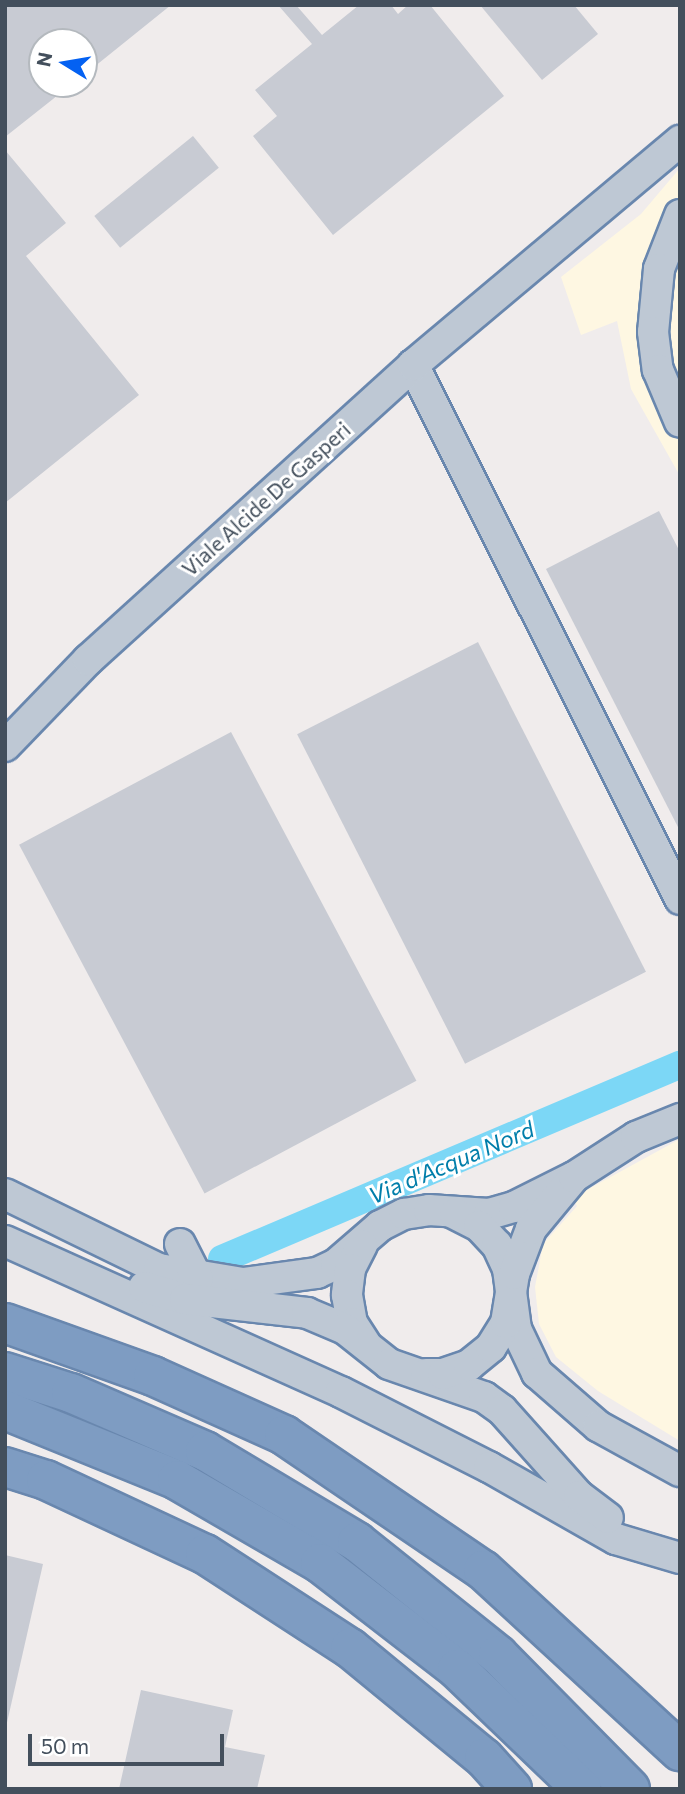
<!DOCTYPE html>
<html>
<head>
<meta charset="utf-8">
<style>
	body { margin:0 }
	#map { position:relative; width:685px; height:1794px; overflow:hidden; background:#f0ecec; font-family:Commissioner,sans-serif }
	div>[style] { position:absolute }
	.commercial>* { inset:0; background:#fef7e2 }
	.canal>* { height:28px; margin:-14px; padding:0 14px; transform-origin:14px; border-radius:14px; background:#7cd7f6 }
	.building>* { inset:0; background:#c8cbd3; transform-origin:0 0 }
	.roads { filter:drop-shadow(2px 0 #6987ae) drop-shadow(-2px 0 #6987ae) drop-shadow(0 2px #6987ae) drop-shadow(0 -2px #6987ae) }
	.minor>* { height:30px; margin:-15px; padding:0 15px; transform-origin:15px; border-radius:15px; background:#bec8d4 }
	.highway>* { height:38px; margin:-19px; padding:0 19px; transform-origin:19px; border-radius:19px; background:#7e9cc2 }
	span { translate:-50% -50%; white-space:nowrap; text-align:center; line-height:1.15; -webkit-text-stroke:6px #fff; paint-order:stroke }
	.street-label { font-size:21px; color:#434f5c }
	.water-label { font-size:23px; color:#017eaa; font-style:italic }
	.frame { position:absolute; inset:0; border:7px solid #434f5c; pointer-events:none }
	.north { position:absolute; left:28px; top:28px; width:70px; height:70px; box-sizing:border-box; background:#fff; border:2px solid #b4b9be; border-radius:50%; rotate:281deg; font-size:19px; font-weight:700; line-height:28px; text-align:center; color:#434f5c }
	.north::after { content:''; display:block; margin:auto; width:24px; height:32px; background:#0461f2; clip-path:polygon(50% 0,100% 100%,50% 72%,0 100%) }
	.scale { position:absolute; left:28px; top:1734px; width:196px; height:32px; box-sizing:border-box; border:4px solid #434f5c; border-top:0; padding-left:9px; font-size:21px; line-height:24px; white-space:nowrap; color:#434f5c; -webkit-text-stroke:5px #fff; paint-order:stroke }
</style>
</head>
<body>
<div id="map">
	<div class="commercial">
		<div style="clip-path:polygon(680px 168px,680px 476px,631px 389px,617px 321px,581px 335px,561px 277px,641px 214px)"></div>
		<div style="clip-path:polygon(680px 1139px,680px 1441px,598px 1391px,556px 1357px,539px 1324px,535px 1287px,543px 1244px,577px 1206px,572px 1198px)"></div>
	</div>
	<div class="canal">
		<div style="left:222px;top:1259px;width:497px;rotate:-23deg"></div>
	</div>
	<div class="building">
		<div style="clip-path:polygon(5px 5px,171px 5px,84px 75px,84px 42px,42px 42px,42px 84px,72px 84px,5px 137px)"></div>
		<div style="clip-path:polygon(278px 5px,296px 5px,322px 35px,359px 5px,391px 5px,398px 14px,408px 5px,430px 5px,504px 96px,333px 235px,253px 136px,277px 116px,255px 90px,312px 44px)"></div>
		<div style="clip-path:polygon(480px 5px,574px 5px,598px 34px,542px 80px)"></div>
		<div style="left:193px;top:136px;width:41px;height:127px;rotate:51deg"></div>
		<div style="clip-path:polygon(5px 150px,66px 223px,26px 256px,139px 395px,5px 503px)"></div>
		<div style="clip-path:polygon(659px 511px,680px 552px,680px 831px,546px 569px)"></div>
		<div style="left:478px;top:642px;width:370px;height:203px;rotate:63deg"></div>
		<div style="left:231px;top:732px;width:395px;height:240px;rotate:62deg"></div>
		<div style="clip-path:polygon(5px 1555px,43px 1564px,6px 1727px,5px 1727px)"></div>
		<div style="clip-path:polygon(141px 1690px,233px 1710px,225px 1747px,265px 1755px,257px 1789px,119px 1789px)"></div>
	</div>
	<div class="roads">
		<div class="minor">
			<div style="left:680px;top:215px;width:58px;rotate:111.3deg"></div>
			<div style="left:659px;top:269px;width:63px;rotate:95.4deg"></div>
			<div style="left:653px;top:332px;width:38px;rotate:83deg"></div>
			<div style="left:658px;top:370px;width:56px;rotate:67.1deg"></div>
			<div style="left:413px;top:365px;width:597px;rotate:63.43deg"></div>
			<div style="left:5px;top:746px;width:120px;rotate:-46deg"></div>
			<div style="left:88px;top:660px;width:439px;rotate:-42.2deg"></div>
			<div style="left:413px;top:365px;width:349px;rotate:-40deg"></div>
			<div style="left:5px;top:1194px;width:171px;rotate:26deg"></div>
			<div style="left:159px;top:1269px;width:85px;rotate:9.5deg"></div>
			<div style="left:243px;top:1283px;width:75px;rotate:-7.7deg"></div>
			<div style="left:317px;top:1273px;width:21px;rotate:-25deg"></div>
			<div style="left:336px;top:1264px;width:58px;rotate:-40.8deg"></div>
			<div style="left:380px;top:1226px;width:27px;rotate:-27deg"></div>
			<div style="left:404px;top:1214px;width:25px;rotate:-9deg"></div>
			<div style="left:429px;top:1210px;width:60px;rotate:3.8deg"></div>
			<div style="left:489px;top:1214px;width:26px;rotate:-16deg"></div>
			<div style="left:514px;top:1207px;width:67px;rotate:-26.6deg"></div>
			<div style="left:455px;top:1214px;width:27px;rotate:27deg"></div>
			<div style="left:479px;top:1226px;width:26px;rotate:47deg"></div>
			<div style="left:497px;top:1245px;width:26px;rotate:65deg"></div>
			<div style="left:508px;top:1269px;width:61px;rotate:82.4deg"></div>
			<div style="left:516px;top:1329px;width:49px;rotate:64.5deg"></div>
			<div style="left:537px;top:1373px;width:81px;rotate:41deg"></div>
			<div style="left:598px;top:1426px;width:94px;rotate:28.8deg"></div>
			<div style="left:5px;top:1241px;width:368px;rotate:24.2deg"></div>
			<div style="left:341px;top:1392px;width:166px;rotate:26.9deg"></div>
			<div style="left:489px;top:1467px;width:146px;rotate:29.6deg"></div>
			<div style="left:616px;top:1539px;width:67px;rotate:16.5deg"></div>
			<div style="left:180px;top:1244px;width:39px;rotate:63deg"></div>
			<div style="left:362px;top:1245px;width:27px;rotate:117deg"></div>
			<div style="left:350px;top:1269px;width:26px;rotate:97deg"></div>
			<div style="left:347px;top:1295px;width:28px;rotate:80deg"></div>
			<div style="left:352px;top:1323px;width:24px;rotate:57deg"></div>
			<div style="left:144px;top:1287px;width:43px;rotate:16.3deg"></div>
			<div style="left:185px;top:1299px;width:123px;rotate:6.5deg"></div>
			<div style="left:307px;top:1313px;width:41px;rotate:22.8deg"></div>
			<div style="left:345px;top:1329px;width:56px;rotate:38.5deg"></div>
			<div style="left:389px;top:1364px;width:101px;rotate:19.2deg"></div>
			<div style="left:484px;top:1397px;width:22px;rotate:36deg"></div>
			<div style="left:502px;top:1410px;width:115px;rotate:48.2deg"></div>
			<div style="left:579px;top:1496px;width:36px;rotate:37deg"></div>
			<div style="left:426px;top:1374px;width:17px"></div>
			<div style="left:443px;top:1374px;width:28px;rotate:-19deg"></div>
			<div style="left:469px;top:1365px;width:28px;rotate:-39deg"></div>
			<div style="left:491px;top:1347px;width:28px;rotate:-58deg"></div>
			<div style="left:506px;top:1323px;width:50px;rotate:-80.7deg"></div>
			<div style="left:514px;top:1274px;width:48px;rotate:-69.3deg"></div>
			<div style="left:531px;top:1229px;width:67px;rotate:-50.4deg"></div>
			<div style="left:574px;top:1177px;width:74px;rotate:-32.8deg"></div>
			<div style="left:636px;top:1137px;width:48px;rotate:-22.2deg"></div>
		</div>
		<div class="highway">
			<div style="left:5px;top:1323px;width:157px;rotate:19.7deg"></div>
			<div style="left:153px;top:1376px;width:144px;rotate:24.2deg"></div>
			<div style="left:284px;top:1435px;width:240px;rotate:34.2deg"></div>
			<div style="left:483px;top:1570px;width:268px;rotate:42.6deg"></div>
			<div style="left:5px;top:1372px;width:69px;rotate:17.7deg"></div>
			<div style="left:71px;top:1393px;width:146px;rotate:23.4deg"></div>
			<div style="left:205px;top:1451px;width:177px;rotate:30.9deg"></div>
			<div style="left:357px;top:1542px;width:181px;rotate:38.7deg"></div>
			<div style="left:498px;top:1655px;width:188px;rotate:45.4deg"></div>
			<div style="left:5px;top:1410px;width:186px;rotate:22.1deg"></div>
			<div style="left:177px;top:1480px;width:165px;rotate:30.1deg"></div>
			<div style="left:320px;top:1563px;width:173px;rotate:37.7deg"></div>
			<div style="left:457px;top:1669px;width:173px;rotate:43.8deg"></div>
			<div style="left:5px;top:1467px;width:43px;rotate:17.6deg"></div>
			<div style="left:46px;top:1480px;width:175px;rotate:25deg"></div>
			<div style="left:205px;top:1554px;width:173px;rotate:33deg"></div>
			<div style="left:350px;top:1648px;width:173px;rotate:39.4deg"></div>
			<div style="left:484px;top:1758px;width:42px;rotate:47.9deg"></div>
		</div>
	</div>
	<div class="street-label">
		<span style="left:266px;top:499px;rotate:-42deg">Viale Alcide De Gasperi</span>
	</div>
	<div class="water-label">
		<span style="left:451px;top:1162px;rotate:-23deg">Via d'Acqua Nord</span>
	</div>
	<div class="frame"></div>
	<div class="north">N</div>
	<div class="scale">50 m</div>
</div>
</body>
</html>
